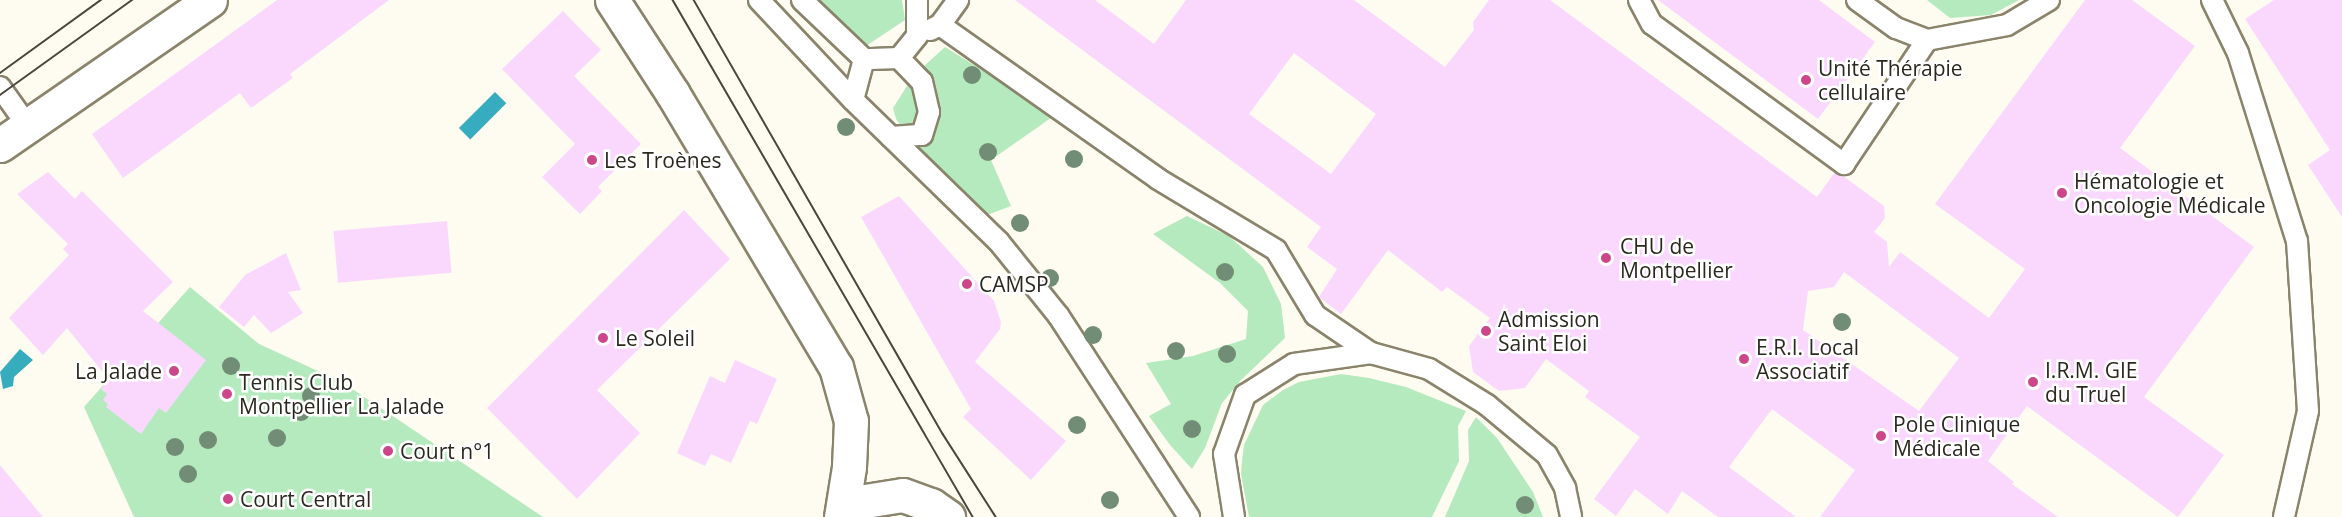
<!DOCTYPE html>
<html>
<head>
<meta charset="utf-8">
<style>
	body { margin:0 }
	#map { position:relative; width:2342px; height:517px; overflow:hidden; background:#fefbf0; font-family:"Open Sans",sans-serif }
	div>[style] { position:absolute }
	.green>* { inset:0; background:#b4eabd }
	.water>* { inset:0; background:#37acbe; transform-origin:0 0 }
	.building>* { inset:0; background:#fad8fe; transform-origin:0 0 }
	.roads { filter:drop-shadow(2px 0 #8b846c) drop-shadow(-2px 0 #8b846c) drop-shadow(0 2px #8b846c) drop-shadow(0 -2px #8b846c) }
	.lane>* { height:20px; margin:-10px; padding:0 10px; transform-origin:10px; border-radius:10px; background:#fff }
	.street>* { height:33px; margin:-16.5px; padding:0 16.5px; transform-origin:16.5px; border-radius:16.5px; background:#fff }
	.tram>* { height:1.5px; margin:-0.75px; padding:0 0.75px; transform-origin:0.75px; border-radius:0.75px; background:#49473d }
	.trees>* { width:18px; height:18px; margin:-9px; border-radius:50%; background:#728d75 }
	.dots>* { width:16px; height:16px; translate:-50% -50%; box-sizing:border-box; border:3px solid #fff; border-radius:50% }
	span { translate:-50% -50%; white-space:nowrap; text-align:center; line-height:1.15; -webkit-text-stroke:5px #fff; paint-order:stroke }
	.poi-label { font-size:21px; color:#2b291f }
	.left { translate:0 -50%; text-align:left }
	.right { translate:-100% -50%; text-align:right }
</style>
</head>
<body>
<div id="map">
	<div class="green">
		<div style="clip-path:polygon(819px 0,902px 0,905px 20px,866px 46px)"></div>
		<div style="clip-path:polygon(1927px 0,2019px 0,1991px 15px,1950px 18px)"></div>
		<div style="clip-path:polygon(945px 47px,1055px 115px,991px 160px,1011px 206px,987px 215px,913px 142px,896px 119px,893px 108px,914px 75px)"></div>
		<div style="clip-path:polygon(1187px 216px,1229px 236px,1263px 267px,1281px 304px,1285px 338px,1241px 380px,1222px 403px,1205px 448px,1192px 469px,1170px 445px,1149px 416px,1171px 404px,1146px 363px,1193px 356px,1246px 339px,1248px 311px,1220px 283px,1153px 234px)"></div>
		<div style="clip-path:polygon(190px 287px,259px 344px,342px 382px,543px 517px,134px 517px,84px 407px)"></div>
		<div style="clip-path:polygon(1341px 374px,1369px 378px,1406px 387px,1466px 411px,1458px 426px,1459px 461px,1432px 517px,1249px 517px,1241px 474px,1242px 461px,1244px 445px,1263px 405px,1283px 390px,1299px 382px)"></div>
		<div style="clip-path:polygon(1476px 417px,1497px 438px,1533px 492px,1543px 517px,1445px 517px,1469px 461px,1468px 430px)"></div>
	</div>
	<div class="water">
		<div style="left:495px;top:92px;width:16px;height:51px;rotate:45deg"></div>
		<div style="clip-path:polygon(20px 349px,33px 360px,14px 377px,13px 386px,3px 389px,0 372px)"></div>
	</div>
	<div class="building">
		<div style="clip-path:polygon(277px 0,389px 0,290px 74px,293px 78px,251px 108px,240px 93px,123px 178px,92px 134px)"></div>
		<div style="clip-path:polygon(evenodd,1015px 0,1095px 0,1154px 44px,1186px 0,1354px 0,1445px 67px,1474px 30px,1473px 22px,1489px 0,1550px 0,1817px 197px,1835px 172px,1843px 176px,1884px 206px,1885px 218px,1874px 232px,1887px 242px,1889px 267px,1900px 252px,1989px 318px,2025px 269px,1935px 204px,2085px 0,2132px 0,2195px 46px,2120px 148px,2254px 247px,2144px 397px,2224px 455px,2178px 517px,2027px 406px,1988px 461px,2014px 482px,2012px 484px,2058px 517px,1820px 517px,1855px 470px,1772px 409px,1729px 467px,1796px 517px,1718px 517px,1682px 491px,1668px 514px,1635px 489px,1616px 516px,1594px 499px,1640px 437px,1585px 397px,1589px 391px,1546px 359px,1525px 388px,1499px 391px,1473px 372px,1469px 346px,1490px 318px,1447px 287px,1442px 292px,1388px 250px,1341px 314px,1319px 297px,1337px 269px,1307px 247px,1321px 227px,1015px 0,1294px 53px,1376px 114px,1331px 174px,1249px 114px,1294px 53px,1015px 0,1844px 272px,1959px 358px,1919px 411px,1803px 330px,1808px 291px,1834px 287px,1844px 272px)"></div>
		<div style="clip-path:polygon(1658px 0,1819px 0,1875px 42px,1818px 119px)"></div>
		<div style="clip-path:polygon(2274px 0,2342px 0,2342px 217px,2308px 165px,2330px 150px,2245px 19px)"></div>
		<div style="clip-path:polygon(563px 11px,601px 50px,574px 76px,641px 144px,598px 187px,602px 191px,580px 214px,542px 177px,575px 144px,502px 69px)"></div>
		<div style="clip-path:polygon(48px 172px,75px 199px,82px 191px,173px 282px,143px 311px,206px 360px,166px 413px,159px 408px,141px 434px,106px 407px,108px 404px,103px 400px,107px 394px,101px 389px,109px 380px,67px 328px,43px 355px,9px 318px,69px 255px,63px 249px,68px 244px,17px 194px)"></div>
		<div style="clip-path:polygon(899px 196px,994px 301px,1001px 322px,1000px 329px,975px 362px,1066px 441px,1031px 480px,963px 417px,971px 409px,861px 217px)"></div>
		<div style="clip-path:polygon(684px 210px,730px 259px,597px 390px,640px 433px,577px 499px,487px 408px)"></div>
		<div style="left:447px;top:221px;width:52px;height:114px;rotate:85deg"></div>
		<div style="clip-path:polygon(286px 253px,301px 290px,288px 292px,303px 313px,271px 333px,254px 315px,244px 327px,219px 307px,245px 275px)"></div>
		<div style="clip-path:polygon(735px 360px,777px 379px,757px 424px,750px 421px,731px 463px,711px 454px,705px 466px,677px 453px,710px 376px,725px 383px)"></div>
		<div style="clip-path:polygon(0 465px,43px 517px,0 517px)"></div>
	</div>
	<div class="roads">
		<div class="lane">
			<div style="left:759px;top:0;width:137px;rotate:46.8deg"></div>
			<div style="left:802px;top:0;width:86px;rotate:43.6deg"></div>
			<div style="left:917px;top:0;width:36px;rotate:90deg"></div>
			<div style="left:917px;top:36px;width:28px;rotate:129deg"></div>
			<div style="left:899px;top:58px;width:35px;rotate:178deg"></div>
			<div style="left:864px;top:59px;width:42px;rotate:105deg"></div>
			<div style="left:853px;top:100px;width:204px;rotate:44.2deg"></div>
			<div style="left:999px;top:242px;width:94px;rotate:51.1deg"></div>
			<div style="left:1058px;top:315px;width:241px;rotate:57deg"></div>
			<div style="left:1639px;top:0;width:27px;rotate:62deg"></div>
			<div style="left:1652px;top:24px;width:238px;rotate:36.1deg"></div>
			<div style="left:1844px;top:164px;width:149px;rotate:-56.2deg"></div>
			<div style="left:1927px;top:40px;width:81px;rotate:-10.6deg"></div>
			<div style="left:2007px;top:25px;width:49px;rotate:-30.8deg"></div>
			<div style="left:1857px;top:0;width:48px;rotate:35.7deg"></div>
			<div style="left:1896px;top:28px;width:33px;rotate:21deg"></div>
			<div style="left:2212px;top:0;width:59px;rotate:63.9deg"></div>
			<div style="left:2238px;top:53px;width:197px;rotate:72.6deg"></div>
			<div style="left:2297px;top:241px;width:170px;rotate:86.3deg"></div>
			<div style="left:2308px;top:411px;width:109px;rotate:102.8deg"></div>
			<div style="left:940px;top:25px;width:267px;rotate:35.2deg"></div>
			<div style="left:1158px;top:179px;width:138px;rotate:31deg"></div>
			<div style="left:1276px;top:250px;width:76px;rotate:59deg"></div>
			<div style="left:1315px;top:315px;width:68px;rotate:34.2deg"></div>
			<div style="left:930px;top:30px;width:11px;rotate:-27deg"></div>
			<div style="left:940px;top:25px;width:31px;rotate:-54deg"></div>
			<div style="left:0;top:87px;width:47px;rotate:54.6deg"></div>
			<div style="left:891px;top:137px;width:31px;rotate:-4deg"></div>
			<div style="left:922px;top:135px;width:24px;rotate:-73deg"></div>
			<div style="left:929px;top:112px;width:31px;rotate:-103deg"></div>
			<div style="left:922px;top:82px;width:33px;rotate:-134deg"></div>
			<div style="left:1234px;top:517px;width:64px;rotate:-99deg"></div>
			<div style="left:1224px;top:454px;width:63px;rotate:-70.4deg"></div>
			<div style="left:1245px;top:395px;width:58px;rotate:-32.3deg"></div>
			<div style="left:1294px;top:364px;width:78px;rotate:-8.1deg"></div>
			<div style="left:1371px;top:353px;width:60px;rotate:15.4deg"></div>
			<div style="left:1429px;top:369px;width:68px;rotate:31.8deg"></div>
			<div style="left:1487px;top:405px;width:78px;rotate:39.8deg"></div>
			<div style="left:1547px;top:455px;width:38px;rotate:61deg"></div>
			<div style="left:1565px;top:488px;width:30px;rotate:78deg"></div>
		</div>
		<div class="street">
			<div style="left:612px;top:0;width:112px;rotate:57deg"></div>
			<div style="left:673px;top:94px;width:318px;rotate:59.2deg"></div>
			<div style="left:836px;top:367px;width:56px;rotate:74.5deg"></div>
			<div style="left:851px;top:421px;width:46px;rotate:92.5deg"></div>
			<div style="left:849px;top:467px;width:51px;rotate:99.1deg"></div>
			<div style="left:0;top:145px;width:255px;rotate:-34.6deg"></div>
			<div style="left:842px;top:515px;width:27px;rotate:-31deg"></div>
			<div style="left:865px;top:501px;width:38px;rotate:-9deg"></div>
			<div style="left:903px;top:495px;width:30px;rotate:20deg"></div>
			<div style="left:931px;top:505px;width:21px;rotate:35deg"></div>
		</div>
	</div>
	<div class="tram">
		<div style="left:673px;top:0;width:598px;rotate:59.87deg"></div>
		<div style="left:694px;top:0;width:500px;rotate:60.16deg"></div>
		<div style="left:943px;top:434px;width:98px;rotate:57.4deg"></div>
		<div style="left:0;top:73px;width:125px;rotate:-35.9deg"></div>
		<div style="left:0;top:95px;width:163px;rotate:-35.7deg"></div>
	</div>
	<div class="trees">
		<div style="left:972px;top:75px"></div>
		<div style="left:846px;top:127px"></div>
		<div style="left:988px;top:152px"></div>
		<div style="left:1074px;top:159px"></div>
		<div style="left:1020px;top:223px"></div>
		<div style="left:1225px;top:272px"></div>
		<div style="left:1050px;top:278px"></div>
		<div style="left:1842px;top:322px"></div>
		<div style="left:1093px;top:335px"></div>
		<div style="left:1176px;top:351px"></div>
		<div style="left:1227px;top:354px"></div>
		<div style="left:231px;top:366px"></div>
		<div style="left:311px;top:396px"></div>
		<div style="left:301px;top:412px"></div>
		<div style="left:1077px;top:425px"></div>
		<div style="left:1192px;top:429px"></div>
		<div style="left:277px;top:438px"></div>
		<div style="left:208px;top:440px"></div>
		<div style="left:175px;top:447px"></div>
		<div style="left:188px;top:474px"></div>
		<div style="left:1110px;top:500px"></div>
		<div style="left:1525px;top:505px"></div>
	</div>
	<div class="dots">
		<div style="left:1806px;top:80px;background:#cb478a"></div>
		<div style="left:592px;top:160px;background:#cb478a"></div>
		<div style="left:2062px;top:193px;background:#cb478a"></div>
		<div style="left:1606px;top:258px;background:#cb478a"></div>
		<div style="left:967px;top:284px;background:#cb478a"></div>
		<div style="left:1486px;top:331px;background:#cb478a"></div>
		<div style="left:603px;top:338px;background:#cb478a"></div>
		<div style="left:1744px;top:359px;background:#cb478a"></div>
		<div style="left:174px;top:371px;background:#cb478a"></div>
		<div style="left:2033px;top:382px;background:#cb478a"></div>
		<div style="left:227px;top:394px;background:#cb478a"></div>
		<div style="left:1881px;top:436px;background:#cb478a"></div>
		<div style="left:388px;top:451px;background:#cb478a"></div>
		<div style="left:228px;top:499px;background:#cb478a"></div>
	</div>
	<div class="poi-label">
		<span class="left" style="left:1818px;top:80px">Unité Thérapie<br>cellulaire</span>
		<span class="left" style="left:604px;top:160px">Les Troènes</span>
		<span class="left" style="left:2074px;top:193px">Hématologie et<br>Oncologie Médicale</span>
		<span class="left" style="left:1620px;top:258px">CHU de<br>Montpellier</span>
		<span class="left" style="left:979px;top:284px">CAMSP</span>
		<span class="left" style="left:1498px;top:331px">Admission<br>Saint Eloi</span>
		<span class="left" style="left:615px;top:338px">Le Soleil</span>
		<span class="left" style="left:1756px;top:359px">E.R.I. Local<br>Associatif</span>
		<span class="left" style="left:2045px;top:382px">I.R.M. GIE<br>du Truel</span>
		<span class="right" style="left:162px;top:371px">La Jalade</span>
		<span class="left" style="left:239px;top:394px">Tennis Club<br>Montpellier La Jalade</span>
		<span class="left" style="left:1893px;top:436px">Pole Clinique<br>Médicale</span>
		<span class="left" style="left:400px;top:451px">Court n°1</span>
		<span class="left" style="left:240px;top:499px">Court Central</span>
	</div>
</div>
</body>
</html>
